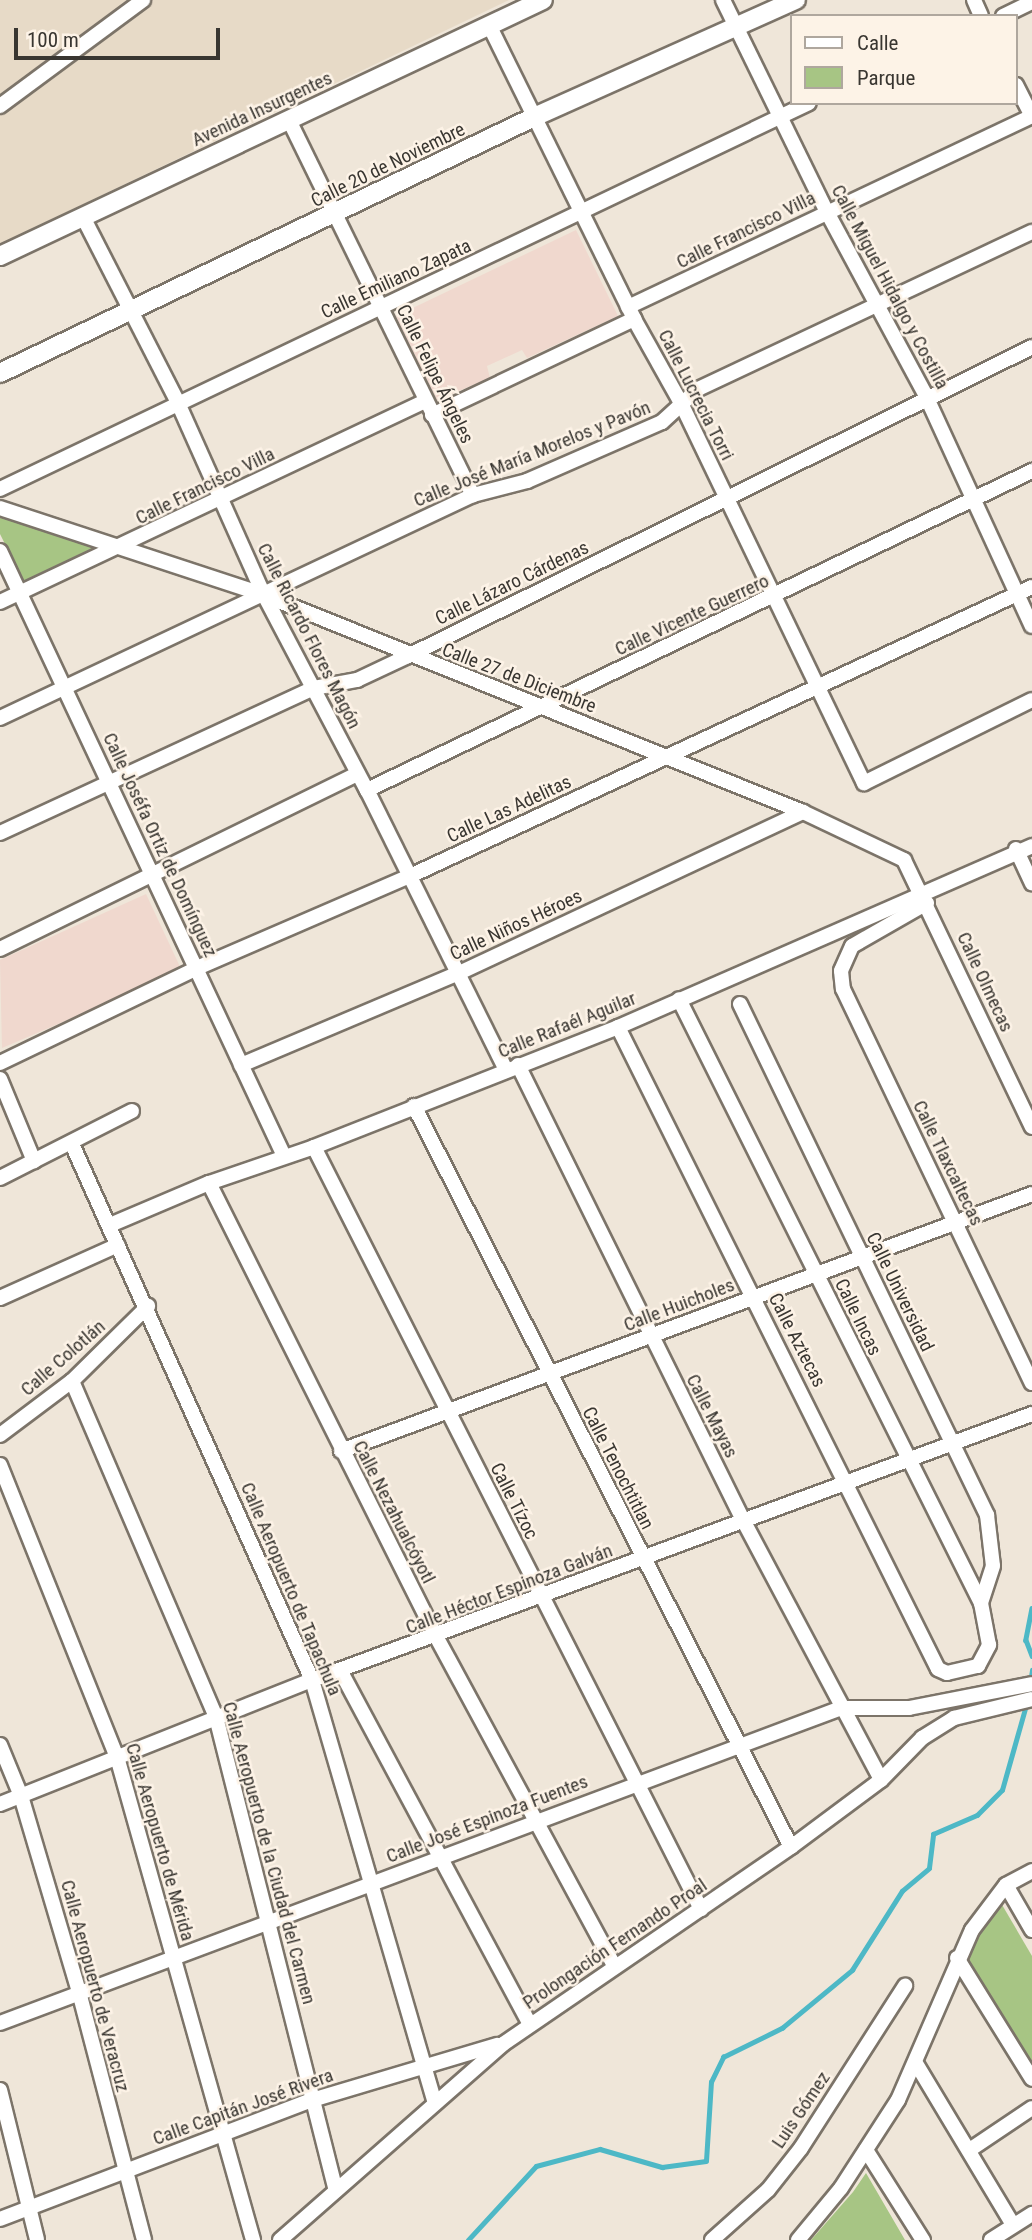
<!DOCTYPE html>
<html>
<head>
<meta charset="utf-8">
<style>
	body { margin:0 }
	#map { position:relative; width:1032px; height:2240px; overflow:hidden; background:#efe6d9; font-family:"Roboto Condensed",sans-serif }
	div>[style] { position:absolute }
	.built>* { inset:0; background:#e7dac7 }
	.education>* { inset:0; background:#f0d8ce }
	.green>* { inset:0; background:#a7c584 }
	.stream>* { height:4.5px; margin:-2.25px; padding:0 2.25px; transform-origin:2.25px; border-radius:2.25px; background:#4db8c6 }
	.roads { filter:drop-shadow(2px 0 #7c7469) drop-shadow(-2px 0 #7c7469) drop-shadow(0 2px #7c7469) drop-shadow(0 -2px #7c7469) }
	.minor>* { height:14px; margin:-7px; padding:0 7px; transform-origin:7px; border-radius:7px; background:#fff }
	.tertiary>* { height:18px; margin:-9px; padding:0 9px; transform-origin:9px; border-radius:9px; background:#fff }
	span { translate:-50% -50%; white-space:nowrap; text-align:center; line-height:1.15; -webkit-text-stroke:5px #fdf3e7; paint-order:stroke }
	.street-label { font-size:19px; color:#393631 }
	.legend { position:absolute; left:790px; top:14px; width:228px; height:91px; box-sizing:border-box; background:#fdf3e7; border:2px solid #afa79e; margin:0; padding:9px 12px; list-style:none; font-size:21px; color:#393631 }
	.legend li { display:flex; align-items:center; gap:14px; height:35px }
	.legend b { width:35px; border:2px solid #afa79e }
	.scale { position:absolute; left:14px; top:28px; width:206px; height:32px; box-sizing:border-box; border:4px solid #393631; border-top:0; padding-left:9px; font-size:21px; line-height:24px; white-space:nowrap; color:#393631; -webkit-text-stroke:5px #fdf3e7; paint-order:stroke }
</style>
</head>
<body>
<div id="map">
	<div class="built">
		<div style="clip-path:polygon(0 0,509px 0,0 244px)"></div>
	</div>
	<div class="education">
		<div style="clip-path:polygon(576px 230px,618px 316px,527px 358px,522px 350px,487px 366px,490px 378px,437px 400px,396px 316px)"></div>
		<div style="clip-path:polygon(146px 894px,182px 971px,2px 1048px,0 960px)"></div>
	</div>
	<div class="green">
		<div style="clip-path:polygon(0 515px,95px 548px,24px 582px,0 534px)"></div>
		<div style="clip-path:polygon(998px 1898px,1032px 1956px,1032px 2062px,965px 1954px)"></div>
		<div style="clip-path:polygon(866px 2173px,905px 2240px,811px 2240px,853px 2192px)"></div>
	</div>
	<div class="stream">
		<div style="left:1032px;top:1608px;width:33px;rotate:101deg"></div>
		<div style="left:1026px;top:1640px;width:17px;rotate:69deg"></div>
		<div style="left:1030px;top:1683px;width:13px;rotate:-81deg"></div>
		<div style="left:468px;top:2240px;width:100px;rotate:-47.4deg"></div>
		<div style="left:536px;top:2166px;width:66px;rotate:-14.9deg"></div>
		<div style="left:600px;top:2149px;width:65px;rotate:16.2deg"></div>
		<div style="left:662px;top:2167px;width:44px;rotate:-7.8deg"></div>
		<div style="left:706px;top:2161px;width:79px;rotate:-86.4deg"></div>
		<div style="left:711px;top:2082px;width:28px;rotate:-64deg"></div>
		<div style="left:723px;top:2057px;width:66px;rotate:-26.2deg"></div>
		<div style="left:782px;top:2028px;width:91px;rotate:-39.6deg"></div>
		<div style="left:852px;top:1970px;width:93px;rotate:-57.7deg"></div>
		<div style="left:902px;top:1891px;width:35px;rotate:-40deg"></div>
		<div style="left:929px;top:1868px;width:34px;rotate:-83deg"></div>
		<div style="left:933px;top:1834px;width:48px;rotate:-23.4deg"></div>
		<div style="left:977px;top:1815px;width:35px;rotate:-45deg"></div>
		<div style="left:1002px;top:1790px;width:88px;rotate:-74.2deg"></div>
	</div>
	<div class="roads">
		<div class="minor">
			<div style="left:723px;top:0;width:236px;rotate:63.9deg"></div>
			<div style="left:827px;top:212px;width:209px;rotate:61.7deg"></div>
			<div style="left:926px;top:396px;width:253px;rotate:65.3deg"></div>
			<div style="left:974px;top:0;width:17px;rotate:66deg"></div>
			<div style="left:1003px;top:16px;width:32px;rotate:-26deg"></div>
			<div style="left:489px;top:25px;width:328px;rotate:63.7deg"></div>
			<div style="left:634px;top:319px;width:96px;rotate:60.8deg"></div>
			<div style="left:681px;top:403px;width:422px;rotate:64.3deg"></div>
			<div style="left:864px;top:783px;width:187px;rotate:-26.3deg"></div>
			<div style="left:1016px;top:85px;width:35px;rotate:63deg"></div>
			<div style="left:0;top:106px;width:178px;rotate:-36.5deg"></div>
			<div style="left:289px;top:120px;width:418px;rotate:63.9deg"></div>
			<div style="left:83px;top:217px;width:209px;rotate:62.9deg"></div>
			<div style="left:178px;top:403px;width:210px;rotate:65.9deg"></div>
			<div style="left:264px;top:595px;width:221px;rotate:62.2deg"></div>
			<div style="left:367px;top:790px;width:313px;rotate:63.6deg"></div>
			<div style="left:628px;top:307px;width:447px;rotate:-25.3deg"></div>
			<div style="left:432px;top:415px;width:224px;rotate:-25.4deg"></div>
			<div style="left:0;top:489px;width:896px;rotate:-25.51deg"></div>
			<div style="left:0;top:508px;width:278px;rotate:18.2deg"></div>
			<div style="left:264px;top:595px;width:581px;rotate:21.93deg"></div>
			<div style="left:803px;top:812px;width:112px;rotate:25.4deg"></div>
			<div style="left:904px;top:860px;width:296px;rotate:64.4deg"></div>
			<div style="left:0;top:551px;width:668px;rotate:64.85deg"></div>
			<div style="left:0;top:602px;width:471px;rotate:-25.3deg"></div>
			<div style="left:0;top:718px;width:523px;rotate:-25.24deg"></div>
			<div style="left:473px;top:495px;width:56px;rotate:-14.5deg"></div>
			<div style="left:527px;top:481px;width:147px;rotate:-23.6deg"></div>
			<div style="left:662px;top:422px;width:49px;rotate:-42.5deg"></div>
			<div style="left:698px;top:389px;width:369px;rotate:-25.2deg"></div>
			<div style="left:367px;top:790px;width:738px;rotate:-25.63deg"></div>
			<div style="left:0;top:833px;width:346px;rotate:-24.8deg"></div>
			<div style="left:314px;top:688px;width:44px;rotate:-10.5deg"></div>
			<div style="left:357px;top:680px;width:56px;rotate:-25.2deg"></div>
			<div style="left:408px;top:656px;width:696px;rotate:-26.34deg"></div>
			<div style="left:1016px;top:849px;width:38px;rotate:65deg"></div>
			<div style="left:927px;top:903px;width:86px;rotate:150.2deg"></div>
			<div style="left:852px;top:946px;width:27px;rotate:114deg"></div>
			<div style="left:841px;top:971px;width:18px;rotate:84deg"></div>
			<div style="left:843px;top:989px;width:437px;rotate:64.4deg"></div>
			<div style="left:0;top:949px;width:398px;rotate:-26.1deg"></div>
			<div style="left:740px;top:1004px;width:568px;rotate:64.2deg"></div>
			<div style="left:987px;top:1515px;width:51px;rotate:83.3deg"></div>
			<div style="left:993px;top:1566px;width:39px;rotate:108deg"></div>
			<div style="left:618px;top:1027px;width:717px;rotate:63.51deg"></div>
			<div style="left:938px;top:1669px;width:10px;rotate:24deg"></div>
			<div style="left:947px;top:1673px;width:32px;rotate:-13deg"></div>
			<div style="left:978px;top:1666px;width:24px;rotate:-62deg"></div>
			<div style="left:989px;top:1645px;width:43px;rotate:-100.8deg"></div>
			<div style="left:981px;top:1603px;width:675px;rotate:-116.57deg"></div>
			<div style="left:0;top:1063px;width:219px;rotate:-25.7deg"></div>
			<div style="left:197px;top:968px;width:232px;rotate:-23.4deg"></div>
			<div style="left:410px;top:876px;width:686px;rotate:-24.92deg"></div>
			<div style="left:241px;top:1065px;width:237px;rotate:-22.9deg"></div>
			<div style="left:459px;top:973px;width:380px;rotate:-25.1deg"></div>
			<div style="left:518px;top:1065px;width:508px;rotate:63.69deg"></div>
			<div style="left:743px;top:1520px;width:294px;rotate:62deg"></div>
			<div style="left:0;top:1079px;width:89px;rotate:67.5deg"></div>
			<div style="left:414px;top:1106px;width:831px;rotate:63.03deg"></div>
			<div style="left:72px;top:1144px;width:587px;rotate:65.88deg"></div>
			<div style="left:312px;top:1680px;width:440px;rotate:73.8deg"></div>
			<div style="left:314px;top:1147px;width:855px;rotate:63.08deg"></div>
			<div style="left:0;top:1178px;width:148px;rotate:-26.9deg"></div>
			<div style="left:209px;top:1183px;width:509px;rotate:63.38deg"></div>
			<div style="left:437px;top:1638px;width:373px;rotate:61.6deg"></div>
			<div style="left:110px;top:1225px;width:108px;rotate:-23deg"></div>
			<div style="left:209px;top:1183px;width:111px;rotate:-18.9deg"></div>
			<div style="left:314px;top:1147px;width:327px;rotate:-21.5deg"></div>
			<div style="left:618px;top:1027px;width:452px;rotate:-23.6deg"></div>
			<div style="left:0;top:1298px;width:129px;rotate:-24.2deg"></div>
			<div style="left:72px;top:1381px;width:366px;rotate:66.8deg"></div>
			<div style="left:216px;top:1717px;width:488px;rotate:75.8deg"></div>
			<div style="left:0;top:1435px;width:90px;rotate:-36.9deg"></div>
			<div style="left:72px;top:1381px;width:107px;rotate:-44.6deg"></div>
			<div style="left:341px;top:1451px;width:737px;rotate:-20.4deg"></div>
			<div style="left:0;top:1465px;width:315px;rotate:68.2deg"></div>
			<div style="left:117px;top:1757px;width:502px;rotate:74.27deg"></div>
			<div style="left:341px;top:1672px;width:400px;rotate:61.8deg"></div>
			<div style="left:0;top:1745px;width:55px;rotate:67.6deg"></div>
			<div style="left:21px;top:1796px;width:204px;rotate:73.5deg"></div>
			<div style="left:79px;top:1992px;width:256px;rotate:75.3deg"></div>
			<div style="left:0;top:1804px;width:336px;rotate:-21.7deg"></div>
			<div style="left:312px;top:1680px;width:768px;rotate:-20.28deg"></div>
			<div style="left:1006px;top:1885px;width:52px;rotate:60deg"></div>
			<div style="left:957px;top:1958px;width:142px;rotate:58.2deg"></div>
			<div style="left:0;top:2023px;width:898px;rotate:-20.53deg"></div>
			<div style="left:841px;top:1708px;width:68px"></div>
			<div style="left:909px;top:1708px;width:125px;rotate:-11deg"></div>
			<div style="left:917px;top:2065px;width:187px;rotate:59deg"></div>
			<div style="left:0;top:2090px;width:154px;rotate:76.1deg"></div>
			<div style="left:971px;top:2149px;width:73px;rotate:-33.9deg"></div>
			<div style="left:866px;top:2150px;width:107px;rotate:57.7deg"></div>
			<div style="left:0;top:2219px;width:334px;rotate:-20.9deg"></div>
			<div style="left:312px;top:2100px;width:193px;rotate:-16.6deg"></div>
			<div style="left:280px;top:2240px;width:297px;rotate:-41.3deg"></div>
			<div style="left:503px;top:2044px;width:349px;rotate:-34.4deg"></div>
			<div style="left:791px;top:1847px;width:112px;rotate:-36.7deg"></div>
			<div style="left:881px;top:1780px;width:59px;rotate:-45.7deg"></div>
			<div style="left:922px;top:1738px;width:38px;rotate:-32deg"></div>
			<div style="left:954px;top:1718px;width:80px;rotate:-13.7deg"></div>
			<div style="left:712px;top:2240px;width:75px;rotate:-41.8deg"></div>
			<div style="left:768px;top:2190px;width:53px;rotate:-51.8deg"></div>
			<div style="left:801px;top:2148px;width:193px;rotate:-57.3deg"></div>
			<div style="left:798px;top:2240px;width:67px;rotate:-50.4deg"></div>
			<div style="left:841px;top:2188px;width:105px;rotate:-57.1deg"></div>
			<div style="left:898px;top:2100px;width:185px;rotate:-66.5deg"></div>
			<div style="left:972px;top:1930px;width:56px;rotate:-52.9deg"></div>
			<div style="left:1006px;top:1885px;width:30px;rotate:-28deg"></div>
			<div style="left:991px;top:2240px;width:49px;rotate:-32.4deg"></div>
		</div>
		<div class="tertiary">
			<div style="left:0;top:256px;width:600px;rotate:-25.24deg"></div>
			<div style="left:0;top:373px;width:592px;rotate:-25.61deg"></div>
			<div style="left:534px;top:117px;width:287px;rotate:-24.1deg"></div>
		</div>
	</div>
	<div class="street-label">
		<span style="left:262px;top:109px;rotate:-25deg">Avenida Insurgentes</span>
		<span style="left:388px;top:165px;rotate:-26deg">Calle 20 de Noviembre</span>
		<span style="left:746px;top:230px;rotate:-26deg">Calle Francisco Villa</span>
		<span style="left:396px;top:279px;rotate:-25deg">Calle Emiliano Zapata</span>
		<span style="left:890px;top:287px;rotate:62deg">Calle Miguel Hidalgo y Costilla</span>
		<span style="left:435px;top:374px;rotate:64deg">Calle Felipe Ángeles</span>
		<span style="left:696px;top:395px;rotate:63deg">Calle Lucrecia Torri</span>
		<span style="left:532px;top:454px;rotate:-22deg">Calle José María Morelos y Pavón</span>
		<span style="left:205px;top:486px;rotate:-26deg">Calle Francisco Villa</span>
		<span style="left:512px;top:583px;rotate:-26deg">Calle Lázaro Cárdenas</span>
		<span style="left:692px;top:615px;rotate:-25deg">Calle Vicente Guerrero</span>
		<span style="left:309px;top:636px;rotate:63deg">Calle Ricardo Flores Magón</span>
		<span style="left:519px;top:678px;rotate:21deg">Calle 27 de Diciembre</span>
		<span style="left:509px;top:809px;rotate:-25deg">Calle Las Adelitas</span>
		<span style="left:160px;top:845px;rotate:65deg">Calle Joséfa Ortiz de Domínguez</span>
		<span style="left:516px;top:925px;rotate:-25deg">Calle Niños Héroes</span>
		<span style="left:985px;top:982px;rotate:65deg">Calle Olmecas</span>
		<span style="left:567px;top:1025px;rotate:-22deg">Calle Rafaél Aguilar</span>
		<span style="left:948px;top:1163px;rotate:64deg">Calle Tlaxcaltecas</span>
		<span style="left:900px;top:1292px;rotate:64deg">Calle Universidad</span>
		<span style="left:679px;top:1305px;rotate:-21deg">Calle Huicholes</span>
		<span style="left:858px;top:1317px;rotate:64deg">Calle Incas</span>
		<span style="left:797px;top:1340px;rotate:63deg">Calle Aztecas</span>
		<span style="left:63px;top:1358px;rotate:-41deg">Calle Colotlán</span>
		<span style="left:712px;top:1416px;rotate:63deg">Calle Mayas</span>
		<span style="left:618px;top:1468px;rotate:63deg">Calle Tenochtitlan</span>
		<span style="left:514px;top:1501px;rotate:63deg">Calle Tízoc</span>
		<span style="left:394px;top:1512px;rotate:63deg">Calle Nezahualcóyotl</span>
		<span style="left:291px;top:1589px;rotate:67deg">Calle Aeropuerto de Tapachula</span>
		<span style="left:509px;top:1589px;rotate:-21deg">Calle Héctor Espinoza Galván</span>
		<span style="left:487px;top:1819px;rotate:-21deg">Calle José Espinoza Fuentes</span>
		<span style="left:160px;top:1842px;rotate:74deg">Calle Aeropuerto de Mérida</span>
		<span style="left:269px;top:1853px;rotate:75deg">Calle Aeropuerto de la Ciudad del Carmen</span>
		<span style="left:615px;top:1944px;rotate:-34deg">Prolongación Fernando Proal</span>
		<span style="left:95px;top:1986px;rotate:75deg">Calle Aeropuerto de Veracruz</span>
		<span style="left:243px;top:2107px;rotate:-20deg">Calle Capitán José Rivera</span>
		<span style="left:801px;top:2110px;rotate:-56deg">Luis Gómez</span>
	</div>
	<ul class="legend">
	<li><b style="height:9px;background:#fff"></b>Calle</li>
	<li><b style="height:19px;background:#a7c584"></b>Parque</li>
	</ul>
	<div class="scale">100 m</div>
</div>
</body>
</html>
